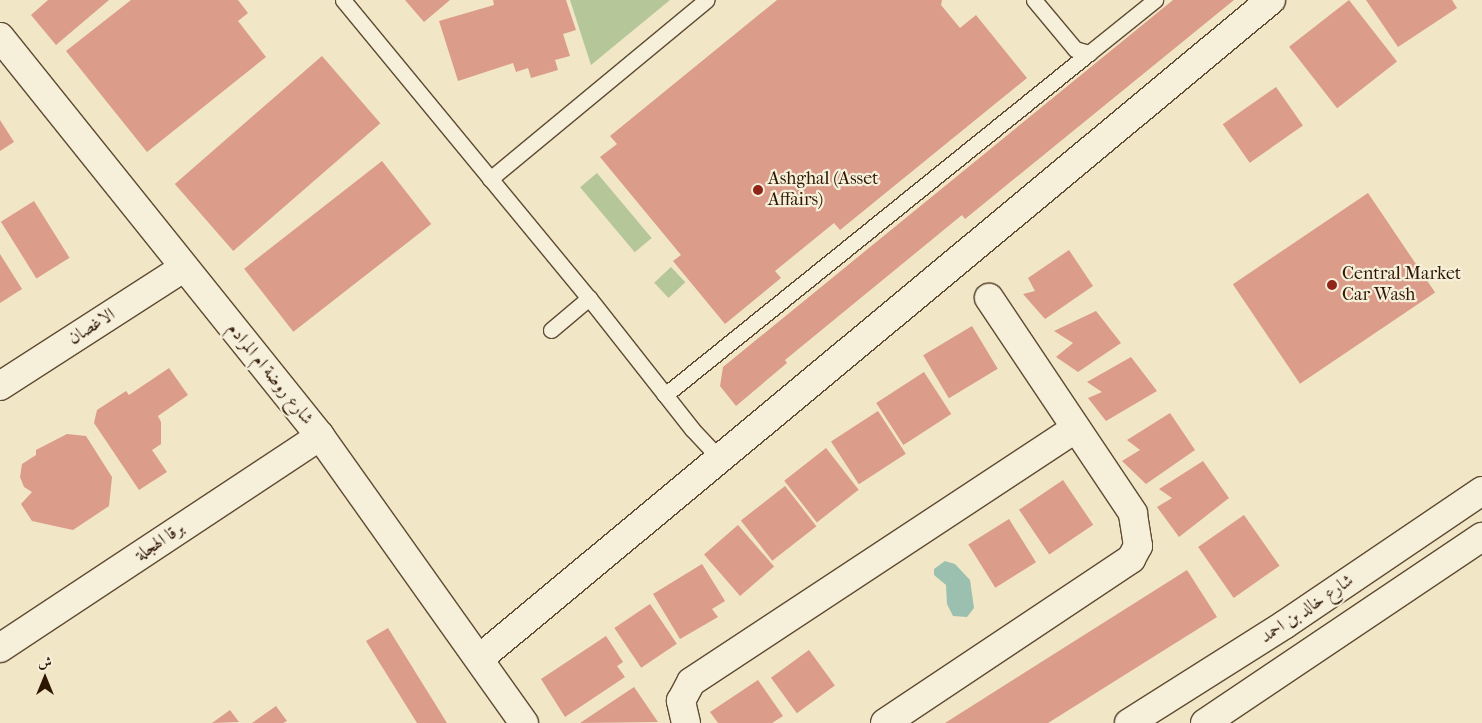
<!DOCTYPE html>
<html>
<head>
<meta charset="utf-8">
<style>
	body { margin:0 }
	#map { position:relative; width:1482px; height:723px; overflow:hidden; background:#f1e6c6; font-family:"IM FELL French Canon",Amiri,serif }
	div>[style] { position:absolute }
	.green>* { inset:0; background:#b5c699; transform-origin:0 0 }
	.water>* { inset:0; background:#9bc0b0 }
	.building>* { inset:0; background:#db9c8a; transform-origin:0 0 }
	.roads { filter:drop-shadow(1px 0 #5f4b33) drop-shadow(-1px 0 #5f4b33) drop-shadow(0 1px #5f4b33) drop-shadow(0 -1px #5f4b33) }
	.service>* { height:15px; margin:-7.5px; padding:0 7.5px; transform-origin:7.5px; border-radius:7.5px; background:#f6efda }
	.minor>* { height:28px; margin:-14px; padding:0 14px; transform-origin:14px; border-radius:14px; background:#f6efda }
	.secondary>* { height:28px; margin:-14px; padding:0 14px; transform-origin:14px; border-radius:14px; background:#f6efda }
	.dots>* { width:14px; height:14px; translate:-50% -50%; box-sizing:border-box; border:2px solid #f6efda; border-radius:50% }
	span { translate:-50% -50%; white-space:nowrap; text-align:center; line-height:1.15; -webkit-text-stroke:4.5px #f6efda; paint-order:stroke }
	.poi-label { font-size:18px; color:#2e1702 }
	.left { translate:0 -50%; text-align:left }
	.street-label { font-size:18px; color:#2e1702 }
	.north { position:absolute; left:20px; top:653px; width:50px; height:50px; -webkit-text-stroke:4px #f6efda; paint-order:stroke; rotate:0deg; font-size:14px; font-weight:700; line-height:20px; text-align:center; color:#2e1702 }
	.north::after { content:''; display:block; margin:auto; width:18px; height:22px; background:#2e1702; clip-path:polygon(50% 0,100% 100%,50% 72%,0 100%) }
</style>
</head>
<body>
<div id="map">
	<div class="green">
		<div style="clip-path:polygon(570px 0,670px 0,591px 65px)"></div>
		<div style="left:597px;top:173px;width:85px;height:22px;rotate:50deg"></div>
		<div style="left:671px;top:267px;width:21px;height:23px;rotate:47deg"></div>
	</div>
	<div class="water">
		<div style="clip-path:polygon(945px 561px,955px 564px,970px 580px,974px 608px,967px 617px,953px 616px,947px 604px,946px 585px,934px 575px,934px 569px)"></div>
	</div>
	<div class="building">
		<div style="clip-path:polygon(48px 0,109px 0,56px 45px,31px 15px)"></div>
		<div style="clip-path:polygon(131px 0,238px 0,248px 13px,238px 21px,266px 57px,147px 152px,66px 51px)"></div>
		<div style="clip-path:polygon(405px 0,450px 0,424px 22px)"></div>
		<div style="clip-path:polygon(493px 0,566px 0,576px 30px,563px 34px,570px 56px,555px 60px,558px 70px,531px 78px,528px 68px,516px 72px,513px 63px,458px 81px,439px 21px,494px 5px)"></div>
		<div style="clip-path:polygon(777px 0,942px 0,941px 5px,960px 28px,976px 15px,1027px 78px,840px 230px,834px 223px,775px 271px,781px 278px,725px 324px,673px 261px,681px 255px,600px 157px,617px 144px,610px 136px)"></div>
		<div style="clip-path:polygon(1173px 0,1234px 0,965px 219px,962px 215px,785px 360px,787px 363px,736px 406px,720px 386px,723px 367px)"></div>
		<div style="left:1349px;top:0;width:78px;height:76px;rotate:52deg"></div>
		<div style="clip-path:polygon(1366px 0,1452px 0,1457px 8px,1398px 47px)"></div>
		<div style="left:322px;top:56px;width:89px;height:195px;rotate:49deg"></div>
		<div style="left:1276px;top:87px;width:47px;height:65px;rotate:55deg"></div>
		<div style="clip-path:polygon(0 120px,14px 142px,0 151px)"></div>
		<div style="left:382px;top:161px;width:80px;height:175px;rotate:52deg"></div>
		<div style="left:1368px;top:193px;width:120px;height:163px;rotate:56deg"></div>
		<div style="left:34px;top:201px;width:67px;height:39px;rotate:58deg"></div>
		<div style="clip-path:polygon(1069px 250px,1093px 286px,1045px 319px,1023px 294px,1035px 291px,1028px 278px)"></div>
		<div style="clip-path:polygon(0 254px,22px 289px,0 303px)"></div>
		<div style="clip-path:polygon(1096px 311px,1121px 343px,1078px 372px,1056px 357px,1073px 343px,1054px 331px)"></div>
		<div style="left:972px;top:326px;width:50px;height:57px;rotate:59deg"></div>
		<div style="clip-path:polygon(1131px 357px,1157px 391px,1106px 421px,1088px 398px,1102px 392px,1087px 382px)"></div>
		<div style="clip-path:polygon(169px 368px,188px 395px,158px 416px,161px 422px,161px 444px,152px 450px,167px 472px,139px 490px,94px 423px,97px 410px,126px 391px,129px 395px)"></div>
		<div style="left:924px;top:372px;width:50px;height:57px;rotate:57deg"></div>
		<div style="left:878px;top:411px;width:51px;height:56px;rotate:57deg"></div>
		<div style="clip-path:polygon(1170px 413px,1195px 450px,1146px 484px,1122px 461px,1140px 450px,1127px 440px)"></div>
		<div style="clip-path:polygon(67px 434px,86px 436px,112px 477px,109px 506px,73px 530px,32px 521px,21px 504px,32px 492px,24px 487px,20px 477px,22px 464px,36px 455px,36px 450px)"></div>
		<div style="left:826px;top:448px;width:53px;height:53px;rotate:52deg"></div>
		<div style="clip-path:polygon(1203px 461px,1229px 498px,1179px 537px,1157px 507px,1172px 498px,1159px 489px)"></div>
		<div style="left:1063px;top:480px;width:54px;height:53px;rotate:56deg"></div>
		<div style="left:785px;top:486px;width:51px;height:56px;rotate:52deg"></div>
		<div style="left:1244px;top:515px;width:62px;height:56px;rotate:55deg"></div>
		<div style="left:1009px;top:519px;width:51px;height:48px;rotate:58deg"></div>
		<div style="left:738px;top:525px;width:55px;height:45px;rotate:49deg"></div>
		<div style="clip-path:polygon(702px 564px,725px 601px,712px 609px,718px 617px,680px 639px,653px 594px)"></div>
		<div style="clip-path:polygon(1187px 570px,1217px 617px,1048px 723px,945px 723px)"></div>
		<div style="left:650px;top:604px;width:48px;height:43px;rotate:56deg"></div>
		<div style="clip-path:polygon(388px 628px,447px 723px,417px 723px,366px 641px)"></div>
		<div style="clip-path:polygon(606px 636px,623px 662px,617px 666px,625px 677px,565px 717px,541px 679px)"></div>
		<div style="left:809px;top:650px;width:44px;height:47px;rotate:54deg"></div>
		<div style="clip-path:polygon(758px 680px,783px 716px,772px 723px,718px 723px,710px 712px)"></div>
		<div style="clip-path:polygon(634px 687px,658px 722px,580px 723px)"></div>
		<div style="clip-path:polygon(276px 706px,287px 721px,283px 723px,252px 723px)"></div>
		<div style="clip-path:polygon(230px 710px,239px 722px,212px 723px)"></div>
	</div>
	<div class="roads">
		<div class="service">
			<div style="left:343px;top:0;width:386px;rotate:50.5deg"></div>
			<div style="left:589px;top:298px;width:167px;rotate:51.8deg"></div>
			<div style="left:692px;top:429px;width:42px;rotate:46.9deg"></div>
			<div style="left:1034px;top:0;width:64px;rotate:50.1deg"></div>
			<div style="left:1075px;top:49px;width:15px;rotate:16deg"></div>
			<div style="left:1089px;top:53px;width:85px;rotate:-38.8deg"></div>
			<div style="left:490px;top:179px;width:281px;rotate:-39.6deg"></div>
			<div style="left:551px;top:330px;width:50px;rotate:-40.1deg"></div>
			<div style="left:665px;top:395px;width:545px;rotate:-38.89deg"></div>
		</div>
		<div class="minor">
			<div style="left:0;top:37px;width:511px;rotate:51.27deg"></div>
			<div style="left:320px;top:436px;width:352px;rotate:54.6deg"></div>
			<div style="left:0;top:386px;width:218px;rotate:-32.8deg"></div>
			<div style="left:0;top:648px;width:384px;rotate:-33.5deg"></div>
			<div style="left:480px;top:658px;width:1029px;rotate:-39.76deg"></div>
			<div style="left:686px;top:723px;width:23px;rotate:-103deg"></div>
			<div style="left:681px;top:701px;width:21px;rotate:-62deg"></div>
			<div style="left:691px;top:682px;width:461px;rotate:-33.4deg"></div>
			<div style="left:885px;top:723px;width:296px;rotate:-33.7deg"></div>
			<div style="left:1131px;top:559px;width:15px;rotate:-62deg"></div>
			<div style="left:1138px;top:546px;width:33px;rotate:-99deg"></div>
			<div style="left:1133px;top:513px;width:259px;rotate:-123.8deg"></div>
		</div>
		<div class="secondary">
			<div style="left:1129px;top:723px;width:183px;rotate:-32.3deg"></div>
			<div style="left:1284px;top:625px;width:239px;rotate:-34.1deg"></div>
			<div style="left:1205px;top:723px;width:334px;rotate:-33.9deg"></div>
		</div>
	</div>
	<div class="dots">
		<div style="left:758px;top:190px;background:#8f2418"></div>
		<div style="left:1332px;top:285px;background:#8f2418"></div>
	</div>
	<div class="poi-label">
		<span class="left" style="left:768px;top:190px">Ashghal (Asset<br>Affairs)</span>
		<span class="left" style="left:1342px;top:285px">Central Market<br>Car Wash</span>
	</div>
	<div class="street-label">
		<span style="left:92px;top:327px;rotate:-33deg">الاغصان</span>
		<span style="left:270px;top:374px;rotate:51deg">شارع روضة ام المرادم</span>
		<span style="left:160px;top:542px;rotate:-34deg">برقا الهجلة</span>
		<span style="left:1307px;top:609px;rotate:-34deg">شارع خالد بن احمد</span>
	</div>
	<div class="north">ش</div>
</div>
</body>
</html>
